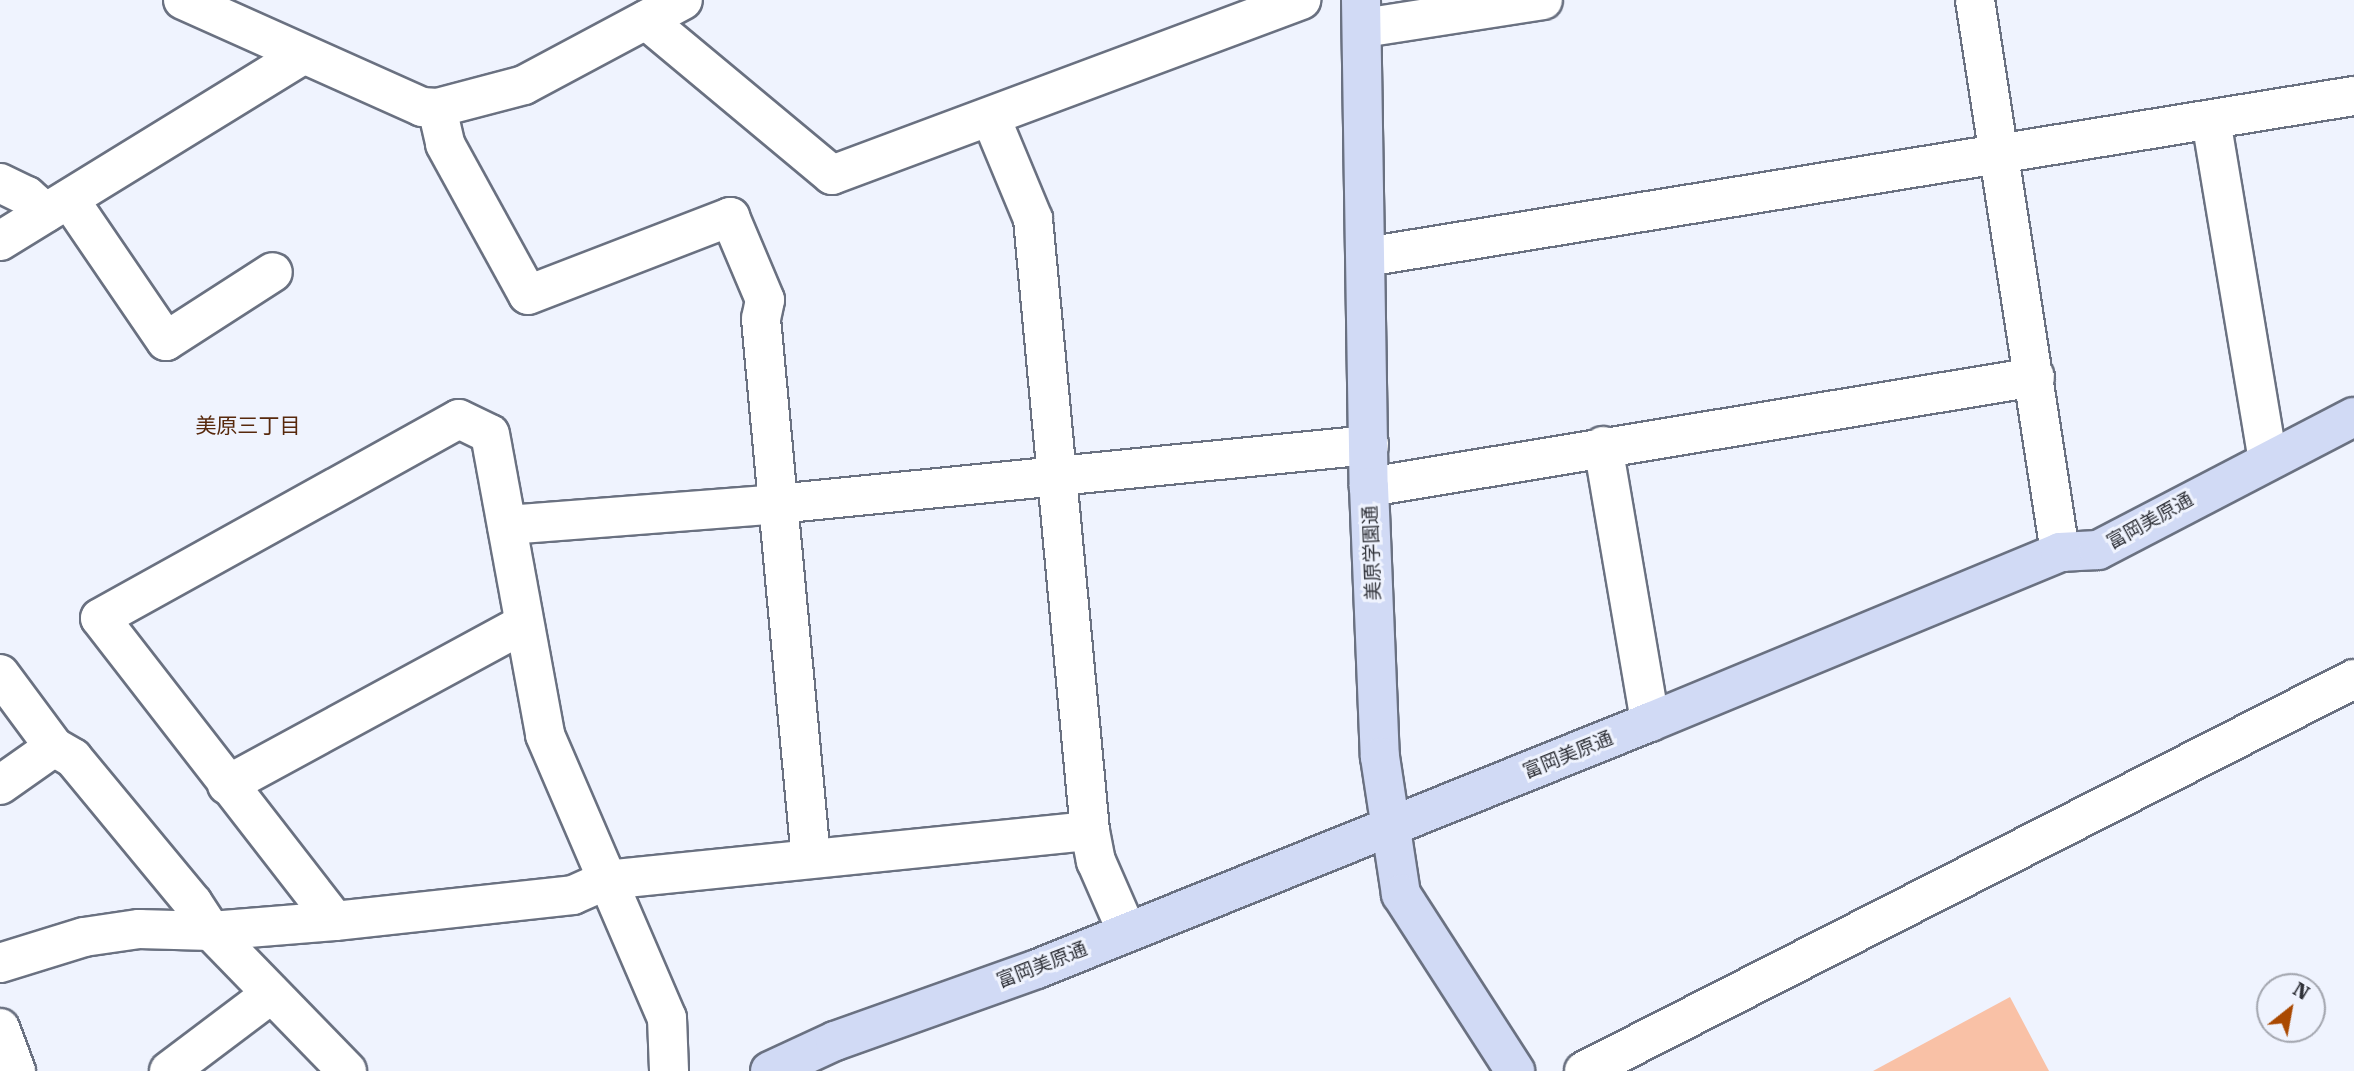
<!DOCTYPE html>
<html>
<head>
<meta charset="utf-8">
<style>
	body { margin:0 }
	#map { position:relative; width:2354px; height:1071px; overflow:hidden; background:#eff3fe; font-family:"Roboto Serif","Noto Sans JP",serif }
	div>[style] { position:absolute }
	.green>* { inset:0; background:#f9c1a6 }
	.roads { filter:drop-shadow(2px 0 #6a7181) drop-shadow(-2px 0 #6a7181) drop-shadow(0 2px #6a7181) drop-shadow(0 -2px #6a7181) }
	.street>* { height:38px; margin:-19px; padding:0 19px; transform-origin:19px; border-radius:19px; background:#fff }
	.secondary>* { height:38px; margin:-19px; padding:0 19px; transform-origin:19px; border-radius:19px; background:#d1daf5 }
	span { translate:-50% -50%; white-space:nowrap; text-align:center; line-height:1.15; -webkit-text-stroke:6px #eff3fe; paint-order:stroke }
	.street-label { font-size:19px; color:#303239 }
	.neighbourhood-label { font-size:21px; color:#57280c }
	.north { position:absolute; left:2256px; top:973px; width:70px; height:70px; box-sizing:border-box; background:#eff3fe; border:2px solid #a3a6af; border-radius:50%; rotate:31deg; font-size:19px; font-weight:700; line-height:28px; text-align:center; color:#303239 }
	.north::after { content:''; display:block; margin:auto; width:24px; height:32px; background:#aa4901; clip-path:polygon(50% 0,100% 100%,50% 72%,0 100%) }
</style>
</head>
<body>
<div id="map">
	<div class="green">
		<div style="clip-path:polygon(2010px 997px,2049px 1071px,1873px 1071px)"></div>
	</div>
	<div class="roads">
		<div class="street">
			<div style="left:183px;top:0;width:262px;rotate:24.1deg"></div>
			<div style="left:422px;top:107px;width:15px;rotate:4deg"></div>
			<div style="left:437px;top:108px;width:90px;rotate:-14.8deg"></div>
			<div style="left:524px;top:85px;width:180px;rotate:-28.1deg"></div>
			<div style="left:1975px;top:0;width:559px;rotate:81.25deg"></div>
			<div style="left:646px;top:20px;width:242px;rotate:39.8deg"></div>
			<div style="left:832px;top:175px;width:501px;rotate:-20.46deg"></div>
			<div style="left:1363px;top:28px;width:182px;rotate:-8.8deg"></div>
			<div style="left:437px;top:108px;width:37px;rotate:77deg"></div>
			<div style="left:445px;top:144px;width:172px;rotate:61.2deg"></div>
			<div style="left:528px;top:295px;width:217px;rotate:-21.1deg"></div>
			<div style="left:730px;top:217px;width:90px;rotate:67.1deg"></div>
			<div style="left:765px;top:300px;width:19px;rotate:102deg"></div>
			<div style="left:761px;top:319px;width:542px;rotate:84.71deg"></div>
			<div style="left:991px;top:118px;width:109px;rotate:67.4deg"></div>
			<div style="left:1033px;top:219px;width:615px;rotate:84.68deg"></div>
			<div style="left:2211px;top:120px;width:345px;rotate:80.5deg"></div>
			<div style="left:0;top:183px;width:30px;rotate:26deg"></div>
			<div style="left:27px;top:196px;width:25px;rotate:42deg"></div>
			<div style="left:69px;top:199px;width:172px;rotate:55.7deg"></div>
			<div style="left:166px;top:341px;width:127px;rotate:-32.8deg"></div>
			<div style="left:0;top:241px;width:355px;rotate:-31.6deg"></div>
			<div style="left:1366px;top:257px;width:1001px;rotate:-9.26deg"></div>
			<div style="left:1603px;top:446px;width:280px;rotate:80.3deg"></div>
			<div style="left:1369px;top:487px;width:675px;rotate:-9.38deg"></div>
			<div style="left:507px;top:525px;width:271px;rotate:-4.4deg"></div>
			<div style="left:777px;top:504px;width:595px;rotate:-5.69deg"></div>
			<div style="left:0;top:674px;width:91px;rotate:53.5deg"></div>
			<div style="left:54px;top:747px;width:22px;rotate:30deg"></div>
			<div style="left:73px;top:758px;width:188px;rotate:50.4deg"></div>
			<div style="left:193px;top:903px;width:33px;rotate:57deg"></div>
			<div style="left:211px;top:931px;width:195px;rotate:45.8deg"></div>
			<div style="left:0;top:785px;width:66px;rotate:-35.1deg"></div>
			<div style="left:227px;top:785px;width:336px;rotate:-28.5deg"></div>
			<div style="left:335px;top:921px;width:383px;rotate:-127.8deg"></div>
			<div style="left:100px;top:618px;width:410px;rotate:-29deg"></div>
			<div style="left:459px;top:419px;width:34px;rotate:26deg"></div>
			<div style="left:490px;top:434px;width:306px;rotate:79.6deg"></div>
			<div style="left:545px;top:735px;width:308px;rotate:66.7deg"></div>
			<div style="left:667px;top:1018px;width:53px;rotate:87.8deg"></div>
			<div style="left:0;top:963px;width:88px;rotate:-17.2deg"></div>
			<div style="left:84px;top:937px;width:56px;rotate:-8.3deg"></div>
			<div style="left:139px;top:929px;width:72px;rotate:1.6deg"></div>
			<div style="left:211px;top:931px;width:124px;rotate:-4.6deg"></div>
			<div style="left:335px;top:921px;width:239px;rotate:-6.2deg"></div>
			<div style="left:573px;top:895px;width:36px;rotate:-24deg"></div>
			<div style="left:606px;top:880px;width:486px;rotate:-5.8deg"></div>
			<div style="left:1090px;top:831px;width:31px;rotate:79deg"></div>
			<div style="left:1096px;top:861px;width:77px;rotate:66.4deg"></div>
			<div style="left:0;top:1028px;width:46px;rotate:69.6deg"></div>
			<div style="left:169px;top:1071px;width:128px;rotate:-37deg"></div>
			<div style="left:1584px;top:1071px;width:864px;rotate:-26.98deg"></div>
		</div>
		<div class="secondary">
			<div style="left:1361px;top:0;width:487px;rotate:89.1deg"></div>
			<div style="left:1369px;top:487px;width:270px;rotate:87.7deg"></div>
			<div style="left:1380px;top:757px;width:139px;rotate:81.3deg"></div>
			<div style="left:1401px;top:894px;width:211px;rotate:57.2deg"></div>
			<div style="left:770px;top:1071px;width:72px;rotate:-24.8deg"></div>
			<div style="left:835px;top:1041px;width:214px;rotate:-19.6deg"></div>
			<div style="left:1037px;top:969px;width:661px;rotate:-21.95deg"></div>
			<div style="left:1650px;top:722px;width:444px;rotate:-22.5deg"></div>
			<div style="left:2060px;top:552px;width:38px;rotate:-3deg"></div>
			<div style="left:2098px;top:550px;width:288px;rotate:-27.5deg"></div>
		</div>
	</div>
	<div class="street-label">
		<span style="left:2150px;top:521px;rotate:-29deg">富岡美原通</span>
		<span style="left:1372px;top:553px;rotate:-92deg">美原学園通</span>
		<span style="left:1568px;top:755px;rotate:-22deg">富岡美原通</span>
		<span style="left:1042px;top:965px;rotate:-21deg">富岡美原通</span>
	</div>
	<div class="neighbourhood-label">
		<span style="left:248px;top:426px">美原三丁目</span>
	</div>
	<div class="north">N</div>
</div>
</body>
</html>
